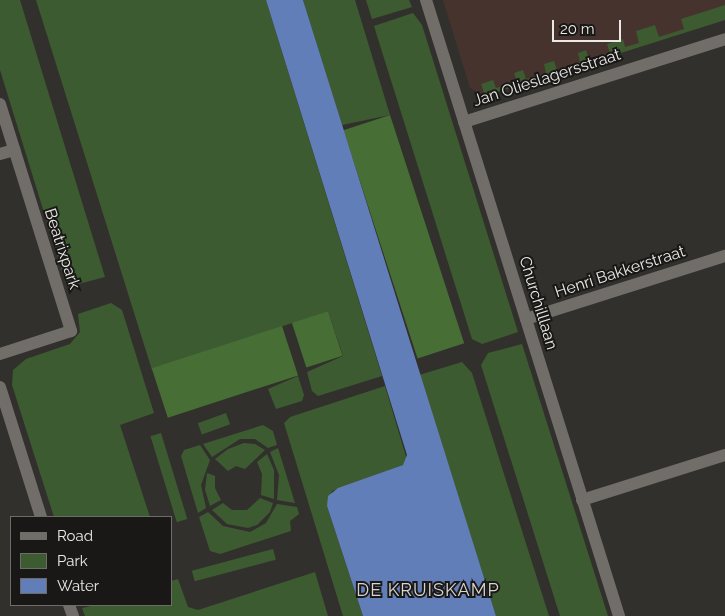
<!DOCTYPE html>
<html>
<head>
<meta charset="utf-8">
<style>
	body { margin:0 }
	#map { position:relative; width:725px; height:616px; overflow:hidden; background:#32302c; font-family:Raleway,sans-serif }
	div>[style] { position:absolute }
	.education>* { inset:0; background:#46332e }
	.green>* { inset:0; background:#3d5b30; transform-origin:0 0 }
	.forest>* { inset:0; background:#476e35; transform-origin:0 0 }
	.water>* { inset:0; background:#627eb9 }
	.minor>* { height:12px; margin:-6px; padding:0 6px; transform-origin:6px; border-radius:6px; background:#716e6a }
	span { translate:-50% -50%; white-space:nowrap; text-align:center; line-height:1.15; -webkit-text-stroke:4px #191816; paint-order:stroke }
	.street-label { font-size:16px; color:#eae9e6 }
	.neighbourhood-label { font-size:18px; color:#d8d5d0; letter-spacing:1px }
	.legend { position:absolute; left:10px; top:516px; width:162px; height:90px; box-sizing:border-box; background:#191816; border:1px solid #6d6c69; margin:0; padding:6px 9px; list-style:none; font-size:15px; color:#eae9e6 }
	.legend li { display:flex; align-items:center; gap:10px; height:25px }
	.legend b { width:25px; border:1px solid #6d6c69 }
	.scale { position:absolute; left:552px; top:20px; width:69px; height:22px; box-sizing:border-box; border:2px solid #eae9e6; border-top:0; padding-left:6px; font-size:15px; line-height:18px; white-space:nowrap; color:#eae9e6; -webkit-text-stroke:4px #191816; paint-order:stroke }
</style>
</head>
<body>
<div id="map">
	<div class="education">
		<div style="clip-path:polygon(443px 0,725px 0,725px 20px,485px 96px,470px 88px)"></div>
	</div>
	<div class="green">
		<div style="clip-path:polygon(0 0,20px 0,105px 277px,67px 287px,0 70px)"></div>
		<div style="clip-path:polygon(36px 0,266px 0,382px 376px,318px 396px,312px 391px,307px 372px,343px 356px,328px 311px,152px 370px)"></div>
		<div style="clip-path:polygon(303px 0,355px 0,390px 115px,342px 125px)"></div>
		<div style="clip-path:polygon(366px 0,409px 0,412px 7px,372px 19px)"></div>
		<div style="clip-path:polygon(725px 5px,725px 20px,485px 96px,481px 84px,493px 80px,496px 88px,517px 82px,514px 73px,523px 70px,526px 79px,546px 73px,544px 64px,554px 61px,557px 70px,580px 62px,578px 53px,586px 50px,589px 59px,610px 53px,607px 44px,623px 39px,625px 47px,639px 43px,636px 31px,655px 25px,659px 37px,684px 29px,681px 19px)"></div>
		<div style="clip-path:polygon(413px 13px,422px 25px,518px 332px,482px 344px,472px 339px,374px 26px)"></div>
		<div style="clip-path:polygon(111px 303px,122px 310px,154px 413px,120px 425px,150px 517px,54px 517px,12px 385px,13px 370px,26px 359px,70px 344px,80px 332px,78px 314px)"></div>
		<div style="clip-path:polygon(522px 344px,608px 616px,560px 616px,481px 365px,488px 353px)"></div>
		<div style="clip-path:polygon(462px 362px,472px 373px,549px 616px,496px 616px,419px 375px)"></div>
		<div style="clip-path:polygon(298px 376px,304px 395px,302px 401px,276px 409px,268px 389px)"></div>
		<div style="clip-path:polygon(385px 386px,407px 460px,403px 465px,332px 491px,327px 506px,363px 616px,343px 616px,284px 423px,290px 417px)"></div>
		<div style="left:226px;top:413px;width:12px;height:30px;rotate:70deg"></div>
		<div style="clip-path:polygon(263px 425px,273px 431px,277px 445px,268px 448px,255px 439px,240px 439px,212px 457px,203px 444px)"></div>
		<div style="left:161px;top:433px;width:90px;height:11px;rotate:73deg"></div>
		<div style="clip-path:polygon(244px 443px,255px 444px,265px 450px,245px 469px,236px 466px,228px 471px,215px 459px,228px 449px)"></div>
		<div style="clip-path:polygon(200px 445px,210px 460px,201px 485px,206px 508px,198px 513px,181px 456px,184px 450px)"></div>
		<div style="clip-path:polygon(278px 448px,295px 503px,277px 500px,279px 475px,270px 452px)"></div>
		<div style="clip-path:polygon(267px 454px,274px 470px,274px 499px,261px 495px,262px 474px,257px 462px)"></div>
		<div style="clip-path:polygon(207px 473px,215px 476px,215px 488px,221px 500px,210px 506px,205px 490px)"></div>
		<div style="clip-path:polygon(260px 498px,273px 503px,270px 512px,257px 525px,248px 528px,227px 524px,212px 510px,223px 503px,232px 510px,247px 510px)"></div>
		<div style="clip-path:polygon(277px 504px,297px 507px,299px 514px,290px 521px,291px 531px,220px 554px,210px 551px,199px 517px,208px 512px,223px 526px,250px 532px,266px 523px)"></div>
		<div style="left:273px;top:549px;width:11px;height:84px;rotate:75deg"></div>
		<div style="clip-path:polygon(315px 572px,328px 616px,85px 616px,82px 608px,95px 605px,171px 605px,171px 581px,178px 579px,188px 607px,198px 610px)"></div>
	</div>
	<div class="forest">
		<div style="left:390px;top:115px;width:240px;height:49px;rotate:72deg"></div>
		<div style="left:328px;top:311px;width:47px;height:38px;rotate:72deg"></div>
		<div style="left:282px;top:326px;width:52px;height:137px;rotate:72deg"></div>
	</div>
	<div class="water">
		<div style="clip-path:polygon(266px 0,303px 0,496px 616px,363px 616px,327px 506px,328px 496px,338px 488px,403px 465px,407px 455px)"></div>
	</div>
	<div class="minor">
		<div style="left:426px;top:0;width:646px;rotate:72.6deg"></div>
		<div style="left:0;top:104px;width:238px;rotate:72.6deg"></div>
		<div style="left:71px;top:331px;width:75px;rotate:162.1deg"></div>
		<div style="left:464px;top:122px;width:274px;rotate:-17.6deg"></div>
		<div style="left:0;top:154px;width:15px;rotate:-16deg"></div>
		<div style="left:526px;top:319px;width:209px;rotate:-17.6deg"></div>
		<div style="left:0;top:387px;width:136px;rotate:72.5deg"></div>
		<div style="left:582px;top:500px;width:150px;rotate:-17.5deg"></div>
		<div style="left:69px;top:605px;width:12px;rotate:70deg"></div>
	</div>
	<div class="street-label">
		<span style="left:547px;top:78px;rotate:-18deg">Jan Olieslagersstraat</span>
		<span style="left:62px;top:249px;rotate:72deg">Beatrixpark</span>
		<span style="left:620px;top:272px;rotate:-18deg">Henri Bakkerstraat</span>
		<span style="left:538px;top:303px;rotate:73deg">Churchilllaan</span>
	</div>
	<div class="neighbourhood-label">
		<span style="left:428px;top:590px">DE KRUISKAMP</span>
	</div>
	<ul class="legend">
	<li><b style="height:6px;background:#716e6a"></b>Road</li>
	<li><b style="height:14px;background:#3d5b30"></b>Park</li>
	<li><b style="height:14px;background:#627eb9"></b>Water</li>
	</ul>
	<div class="scale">20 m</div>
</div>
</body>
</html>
